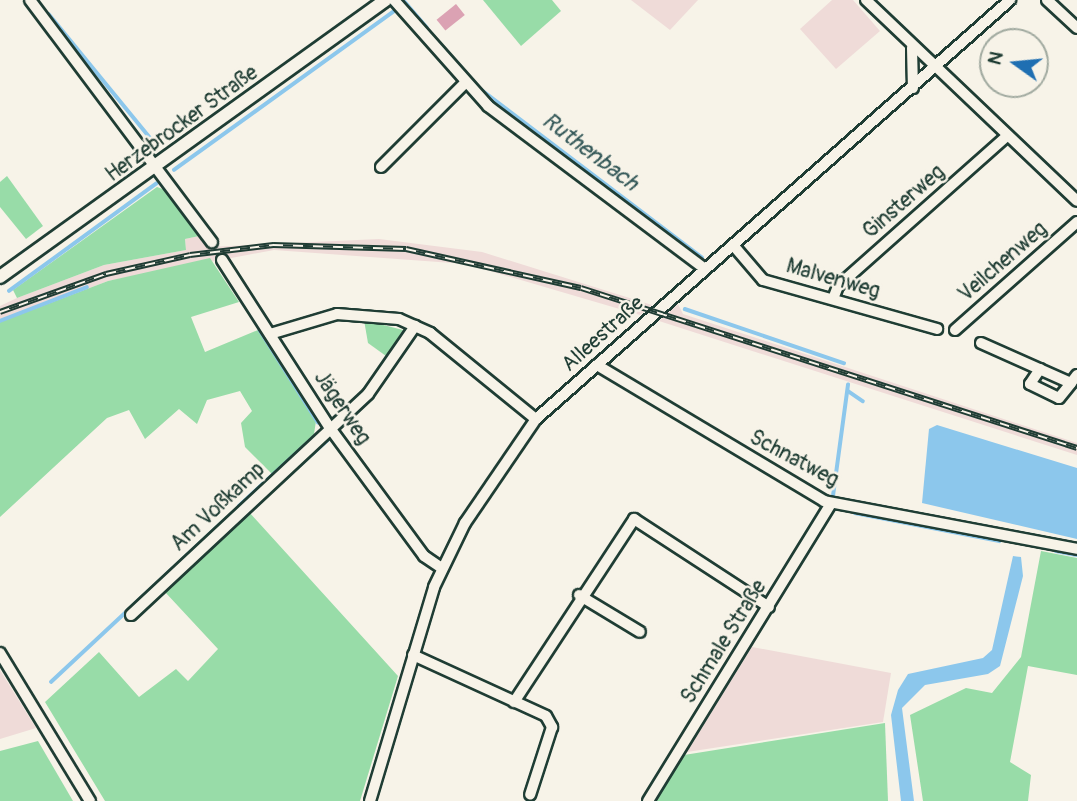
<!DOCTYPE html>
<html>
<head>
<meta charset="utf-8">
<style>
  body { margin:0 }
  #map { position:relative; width:1077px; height:801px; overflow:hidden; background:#f7f3e8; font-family:Pangolin,sans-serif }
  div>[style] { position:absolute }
  .built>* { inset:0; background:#efdbd8 }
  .green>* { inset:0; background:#98dca8 }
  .water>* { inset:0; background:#8cc7ec }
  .stream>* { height:3.5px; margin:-1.75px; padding:0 1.75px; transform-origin:1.75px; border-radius:1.75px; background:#8cc7ec }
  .building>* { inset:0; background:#dba2b3; transform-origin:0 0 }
  .roads { filter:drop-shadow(2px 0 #1f3d34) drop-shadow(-2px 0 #1f3d34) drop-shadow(0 2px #1f3d34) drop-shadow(0 -2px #1f3d34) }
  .street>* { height:10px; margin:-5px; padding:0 5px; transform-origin:5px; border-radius:5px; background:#f7f3e8 }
  .secondary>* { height:12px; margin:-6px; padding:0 6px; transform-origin:6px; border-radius:6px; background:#f7f3e8 }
  .rail>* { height:6px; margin-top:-3px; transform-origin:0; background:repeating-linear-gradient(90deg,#f7f3e8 0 10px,#1f3d34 0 20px); box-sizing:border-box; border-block:2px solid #1f3d34 }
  span { translate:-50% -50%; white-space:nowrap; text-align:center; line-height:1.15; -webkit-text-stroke:5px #f7f3e8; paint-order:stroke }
  .street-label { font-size:21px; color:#1f3d34 }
  .water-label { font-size:23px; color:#355959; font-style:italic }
  .north { position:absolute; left:979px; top:28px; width:70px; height:70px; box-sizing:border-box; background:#f7f3e8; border:2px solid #a1aaa0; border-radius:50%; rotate:285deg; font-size:19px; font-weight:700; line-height:28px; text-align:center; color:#1f3d34 }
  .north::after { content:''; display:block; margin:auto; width:24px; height:32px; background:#1f6fb2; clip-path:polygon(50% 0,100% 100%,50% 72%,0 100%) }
</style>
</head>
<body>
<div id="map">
  <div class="built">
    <i style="clip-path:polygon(631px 0,698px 0,670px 30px)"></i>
    <i style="clip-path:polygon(832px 0,853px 0,880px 31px,836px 69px,800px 29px)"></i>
    <i style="clip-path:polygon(199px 236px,208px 247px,379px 239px,482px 252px,652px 305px,640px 315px,466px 264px,274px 250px,108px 281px,0 322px,0 306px,17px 298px,104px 265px,186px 250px,185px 239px)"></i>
    <i style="clip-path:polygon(678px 304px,683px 314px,1077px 443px,1077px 455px,659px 321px)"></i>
    <i style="clip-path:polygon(752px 647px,891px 673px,883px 722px,687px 752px)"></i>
    <i style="clip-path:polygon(0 670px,36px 728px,0 739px)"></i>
  </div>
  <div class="green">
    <i style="clip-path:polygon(483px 0,552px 0,561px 11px,521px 46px)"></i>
    <i style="clip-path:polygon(7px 176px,43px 226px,26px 239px,0 207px,0 182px)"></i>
    <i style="clip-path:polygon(157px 187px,168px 191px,199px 236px,185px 239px,186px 250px,104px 265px,17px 298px,13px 290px)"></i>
    <i style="clip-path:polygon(210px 258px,239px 302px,191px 317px,205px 352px,258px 330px,316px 421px,314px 434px,272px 474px,245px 447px,241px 423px,252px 411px,240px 391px,207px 400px,197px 424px,179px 409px,145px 439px,129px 410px,107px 418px,0 517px,0 322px,108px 281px)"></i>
    <i style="clip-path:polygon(364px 320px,403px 330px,386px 356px,368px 343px)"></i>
    <i style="clip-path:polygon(249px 512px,398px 676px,360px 801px,105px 801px,45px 702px,99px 652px,139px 697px,176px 669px,188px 681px,218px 649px,165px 592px)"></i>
    <i style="clip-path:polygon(1041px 551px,1077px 558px,1077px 675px,1028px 666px,1010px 762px,1031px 775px,1028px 801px,923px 801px,910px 715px,966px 688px,992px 693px,1021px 657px)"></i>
    <i style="clip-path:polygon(885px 723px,888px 801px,654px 801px,684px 755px)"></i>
    <i style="clip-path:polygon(38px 741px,73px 801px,0 801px,0 751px)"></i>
  </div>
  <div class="water">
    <i style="clip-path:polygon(937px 425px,1077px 468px,1077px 539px,922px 503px,929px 429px)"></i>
    <i style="clip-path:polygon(1013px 556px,1021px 557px,1023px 576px,1000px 666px,988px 674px,925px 685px,902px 708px,914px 801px,901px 801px,891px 715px,898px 690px,908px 674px,983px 658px,992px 650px)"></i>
  </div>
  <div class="stream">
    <i style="left:405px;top:2px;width:33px;rotate:49deg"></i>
    <i style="left:49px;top:14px;width:163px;rotate:50.7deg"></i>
    <i style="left:444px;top:48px;width:17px;rotate:50deg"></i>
    <i style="left:462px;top:69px;width:13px;rotate:51deg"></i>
    <i style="left:475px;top:85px;width:285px;rotate:37.2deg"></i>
    <i style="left:174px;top:170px;width:270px;rotate:-35.8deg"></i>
    <i style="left:9px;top:291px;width:182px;rotate:-36.1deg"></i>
    <i style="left:685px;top:309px;width:168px;rotate:18.8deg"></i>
    <i style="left:0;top:321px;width:93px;rotate:-21.3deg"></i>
    <i style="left:260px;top:330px;width:109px;rotate:57.8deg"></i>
    <i style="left:848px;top:391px;width:18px;rotate:34deg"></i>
    <i style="left:833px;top:496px;width:112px;rotate:-82.3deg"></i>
    <i style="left:239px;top:506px;width:102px;rotate:-42.6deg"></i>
    <i style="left:855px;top:513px;width:147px;rotate:11deg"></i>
    <i style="left:246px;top:514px;width:110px;rotate:-42.1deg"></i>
    <i style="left:1056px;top:551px;width:21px;rotate:11deg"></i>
    <i style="left:164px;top:591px;width:100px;rotate:-43deg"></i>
    <i style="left:51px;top:682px;width:239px;rotate:-43deg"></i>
  </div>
  <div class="building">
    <i style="left:456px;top:4px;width:14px;height:25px;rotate:51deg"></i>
  </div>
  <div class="roads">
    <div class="street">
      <i style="left:30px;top:0;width:303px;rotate:53.1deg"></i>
      <i style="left:394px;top:0;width:142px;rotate:48.4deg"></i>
      <i style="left:488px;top:106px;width:271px;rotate:36.9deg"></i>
      <i style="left:866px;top:0;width:291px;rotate:43.6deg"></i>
      <i style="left:1047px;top:0;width:41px;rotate:43deg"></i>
      <i style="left:912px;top:48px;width:40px;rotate:88.6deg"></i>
      <i style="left:381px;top:167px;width:119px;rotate:-45deg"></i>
      <i style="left:733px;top:245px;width:46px;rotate:49.4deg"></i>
      <i style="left:763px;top:280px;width:181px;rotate:15.7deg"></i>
      <i style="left:222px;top:260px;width:200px;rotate:57.3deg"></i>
      <i style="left:330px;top:428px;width:159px;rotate:53.7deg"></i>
      <i style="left:424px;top:556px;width:22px;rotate:34deg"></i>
      <i style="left:833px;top:299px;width:14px;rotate:-69deg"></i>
      <i style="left:838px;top:286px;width:225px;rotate:-41.6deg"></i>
      <i style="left:955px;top:330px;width:163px;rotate:-41.5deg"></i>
      <i style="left:270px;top:334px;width:70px;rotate:-16.6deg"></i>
      <i style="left:337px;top:314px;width:62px;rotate:4.6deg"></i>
      <i style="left:399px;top:319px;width:34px;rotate:24deg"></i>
      <i style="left:430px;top:333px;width:136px;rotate:39.1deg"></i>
      <i style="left:981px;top:343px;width:98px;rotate:24deg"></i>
      <i style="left:1071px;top:383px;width:10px;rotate:-53deg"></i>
      <i style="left:597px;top:365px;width:265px;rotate:30.9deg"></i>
      <i style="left:824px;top:501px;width:258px;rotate:10.7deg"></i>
      <i style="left:1040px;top:369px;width:18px;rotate:124deg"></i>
      <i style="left:1030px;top:384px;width:32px;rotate:26deg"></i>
      <i style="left:1059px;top:398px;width:19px;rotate:-51deg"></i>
      <i style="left:579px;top:595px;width:71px;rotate:31.2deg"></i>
      <i style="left:131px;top:615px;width:324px;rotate:-43deg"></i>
      <i style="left:368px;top:394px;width:83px;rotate:-55.3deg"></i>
      <i style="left:0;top:653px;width:173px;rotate:58.7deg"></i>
      <i style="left:413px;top:655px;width:146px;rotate:24.6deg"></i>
      <i style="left:546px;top:716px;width:13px;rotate:61deg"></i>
      <i style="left:552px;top:727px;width:71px;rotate:107.9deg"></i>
      <i style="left:514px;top:702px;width:219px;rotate:-56.7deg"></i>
      <i style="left:634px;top:519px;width:161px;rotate:33.1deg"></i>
      <i style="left:370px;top:801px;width:223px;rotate:-73.3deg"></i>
      <i style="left:434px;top:587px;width:71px;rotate:-64.2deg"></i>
      <i style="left:465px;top:523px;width:126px;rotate:-55.7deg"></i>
      <i style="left:536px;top:419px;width:633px;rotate:-41.48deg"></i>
      <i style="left:648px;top:801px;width:350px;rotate:-58.4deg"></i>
    </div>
    <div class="secondary">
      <i style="left:0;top:277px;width:475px;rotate:-35.7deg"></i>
    </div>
  </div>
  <div class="rail">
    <i style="left:0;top:312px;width:113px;rotate:-19.7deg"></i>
    <i style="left:106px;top:274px;width:86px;rotate:-12.7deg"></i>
    <i style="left:190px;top:255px;width:84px;rotate:-6.9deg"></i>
    <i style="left:273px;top:245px;width:133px;rotate:1.7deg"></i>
    <i style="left:406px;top:249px;width:179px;rotate:12.6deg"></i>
    <i style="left:581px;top:288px;width:521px;rotate:17.88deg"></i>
  </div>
  <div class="street-label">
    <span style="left:182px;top:124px;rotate:-36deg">Herzebrocker Straße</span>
    <span style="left:904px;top:202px;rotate:-41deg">Ginsterweg</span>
    <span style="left:1003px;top:262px;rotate:-41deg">Veilchenweg</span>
    <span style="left:833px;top:279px;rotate:16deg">Malvenweg</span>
    <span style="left:603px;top:334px;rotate:-42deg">Alleestraße</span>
    <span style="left:342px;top:408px;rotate:56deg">Jägerweg</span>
    <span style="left:794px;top:459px;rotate:28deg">Schnatweg</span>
    <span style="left:218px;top:507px;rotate:-43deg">Am Voßkamp</span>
    <span style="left:724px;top:642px;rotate:-58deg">Schmale Straße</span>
  </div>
  <div class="water-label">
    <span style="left:590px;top:152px;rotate:37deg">Ruthenbach</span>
  </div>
  <div class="north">N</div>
</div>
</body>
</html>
